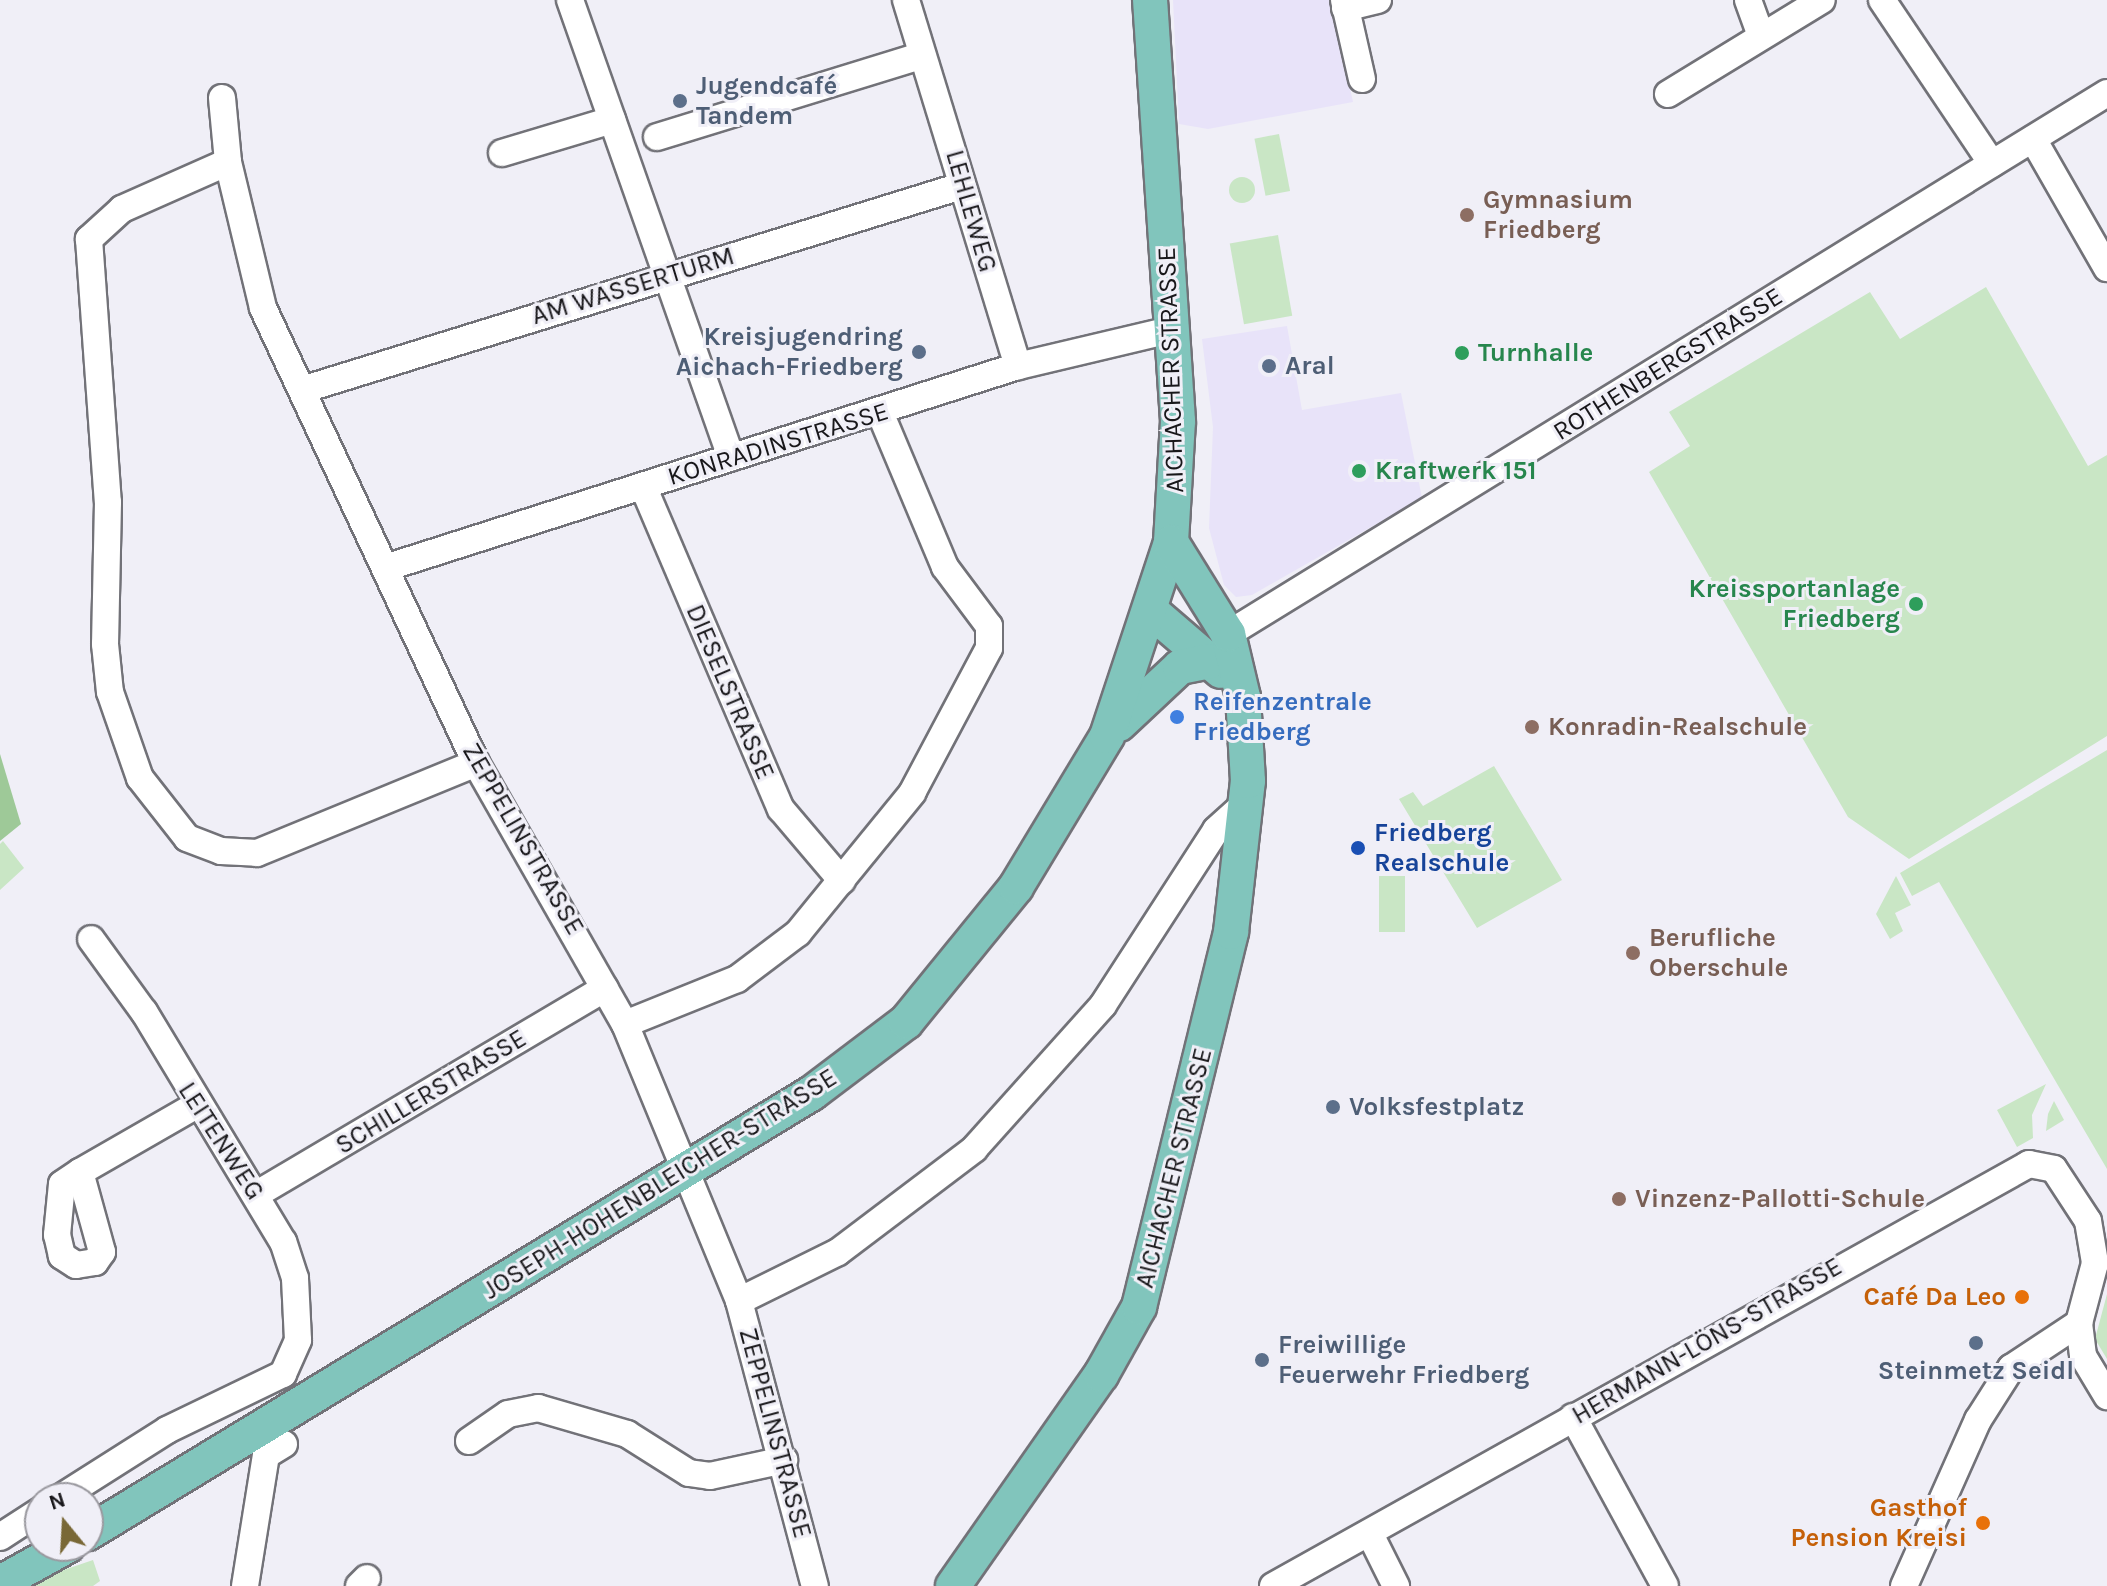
<!DOCTYPE html>
<html>
<head>
<meta charset="utf-8">
<style>
  body { margin:0 }
  #map { position:relative; width:2107px; height:1586px; overflow:hidden; background:#f0eff7; font-family:Karla,sans-serif }
  div>[style] { position:absolute }
  .commercial>* { inset:0; background:#e8e3f9 }
  .green>* { inset:0; background:#c9e6c5; transform-origin:0 0 }
  .round { border-radius:50% }
  .forest>* { inset:0; background:#9ec998 }
  .roads { filter:drop-shadow(2px 0 #727278) drop-shadow(-2px 0 #727278) drop-shadow(0 2px #727278) drop-shadow(0 -2px #727278) }
  .minor>* { height:26px; margin:-13px; padding:0 13px; transform-origin:13px; border-radius:13px; background:#fff }
  .major>* { height:34px; margin:-17px; padding:0 17px; transform-origin:17px; border-radius:17px; background:#81c5bc }
  .dots>* { width:22px; height:22px; translate:-50% -50%; box-sizing:border-box; border:4px solid #f0eff7; border-radius:50% }
  span { translate:-50% -50%; white-space:nowrap; text-align:center; line-height:1.15; -webkit-text-stroke:6px #f0eff7; paint-order:stroke }
  .service-label { font-size:26px; color:#4e5e75; font-weight:700 }
  .left { translate:0 -50%; text-align:left }
  .right { translate:-100% -50%; text-align:right }
  .education-label { font-size:26px; color:#785e54; font-weight:700 }
  .street-label { font-size:26px; color:#18171a }
  .leisure-label { font-size:26px; color:#27864d; font-weight:700 }
  .shop-label { font-size:26px; color:#366cbe; font-weight:700 }
  .transit-label { font-size:26px; color:#164399; font-weight:700 }
  .food-label { font-size:26px; color:#c56008; font-weight:700 }
  .north { position:absolute; left:24px; top:1482px; width:80px; height:80px; box-sizing:border-box; background:#f0eff7; border:2px solid #9a999f; border-radius:50%; rotate:342deg; font-size:22px; font-weight:700; line-height:32px; text-align:center; color:#18171a }
  .north::after { content:''; display:block; margin:auto; width:28px; height:36px; background:#796836; clip-path:polygon(50% 0,100% 100%,50% 72%,0 100%) }
</style>
</head>
<body>
<div id="map">
  <div class="commercial">
    <i style="clip-path:polygon(1173px 0,1331px 0,1353px 102px,1208px 129px,1179px 124px)"></i>
    <i style="clip-path:polygon(1287px 326px,1302px 410px,1401px 393px,1422px 498px,1252px 595px,1236px 597px,1224px 585px,1209px 528px,1213px 427px,1202px 339px)"></i>
  </div>
  <div class="green">
    <i style="left:1279px;top:134px;width:58px;height:25px;rotate:79deg"></i>
    <i class="round" style="left:1229px;top:177px;width:26px;height:26px"></i>
    <i style="left:1278px;top:235px;width:82px;height:49px;rotate:80deg"></i>
    <i style="clip-path:polygon(1986px 287px,2088px 466px,2107px 455px,2107px 736px,1909px 859px,1848px 817px,1649px 472px,1690px 446px,1669px 412px,1870px 292px,1900px 339px)"></i>
    <i style="clip-path:polygon(2107px 750px,2107px 1169px,1939px 882px,1912px 896px,1900px 873px)"></i>
    <i style="clip-path:polygon(1494px 766px,1562px 880px,1477px 928px,1399px 799px,1413px 792px,1423px 806px)"></i>
    <i style="clip-path:polygon(3px 841px,24px 868px,0 890px,0 844px)"></i>
    <i style="left:1379px;top:876px;width:26px;height:56px"></i>
    <i style="clip-path:polygon(1896px 876px,1911px 905px,1895px 913px,1903px 931px,1890px 939px,1876px 914px)"></i>
    <i style="clip-path:polygon(2046px 1084px,2032px 1115px,2033px 1138px,2017px 1147px,1997px 1110px)"></i>
    <i style="clip-path:polygon(2054px 1101px,2064px 1120px,2046px 1131px,2048px 1114px)"></i>
    <i style="clip-path:polygon(2107px 1294px,2107px 1359px,2095px 1339px)"></i>
    <i style="clip-path:polygon(93px 1560px,100px 1581px,93px 1586px,17px 1586px)"></i>
  </div>
  <div class="forest">
    <i style="clip-path:polygon(0 754px,21px 824px,0 841px)"></i>
  </div>
  <div class="roads">
    <div class="minor">
      <i style="left:570px;top:0;width:485px;rotate:70.6deg"></i>
      <i style="left:906px;top:0;width:383px;rotate:73deg"></i>
      <i style="left:1344px;top:0;width:81px;rotate:77.2deg"></i>
      <i style="left:1748px;top:0;width:38px;rotate:70deg"></i>
      <i style="left:1882px;top:0;width:197px;rotate:56.1deg"></i>
      <i style="left:1345px;top:8px;width:34px;rotate:-14deg"></i>
      <i style="left:1668px;top:94px;width:180px;rotate:-31.4deg"></i>
      <i style="left:222px;top:98px;width:64px;rotate:84.6deg"></i>
      <i style="left:228px;top:162px;width:150px;rotate:76.5deg"></i>
      <i style="left:263px;top:308px;width:502px;rotate:64.91deg"></i>
      <i style="left:476px;top:763px;width:301px;rotate:60.3deg"></i>
      <i style="left:625px;top:1024px;width:300px;rotate:67.6deg"></i>
      <i style="left:739px;top:1301px;width:295px;rotate:75.1deg"></i>
      <i style="left:657px;top:137px;width:276px;rotate:-17.1deg"></i>
      <i style="left:2033px;top:139px;width:149px;rotate:60.2deg"></i>
      <i style="left:502px;top:153px;width:115px;rotate:-16.7deg"></i>
      <i style="left:228px;top:162px;width:116px;rotate:156.1deg"></i>
      <i style="left:122px;top:209px;width:45px;rotate:137.7deg"></i>
      <i style="left:89px;top:239px;width:264px;rotate:85.9deg"></i>
      <i style="left:108px;top:502px;width:142px;rotate:91.2deg"></i>
      <i style="left:105px;top:644px;width:48px;rotate:84.1deg"></i>
      <i style="left:110px;top:692px;width:91px;rotate:70.8deg"></i>
      <i style="left:140px;top:778px;width:76px;rotate:51.9deg"></i>
      <i style="left:187px;top:838px;width:36px;rotate:21deg"></i>
      <i style="left:221px;top:851px;width:36px;rotate:3deg"></i>
      <i style="left:257px;top:853px;width:237px;rotate:-22.3deg"></i>
      <i style="left:305px;top:389px;width:687px;rotate:-17.19deg"></i>
      <i style="left:643px;top:486px;width:351px;rotate:66.9deg"></i>
      <i style="left:781px;top:809px;width:94px;rotate:49.7deg"></i>
      <i style="left:385px;top:568px;width:664px;rotate:-17.7deg"></i>
      <i style="left:1018px;top:366px;width:160px;rotate:-13.3deg"></i>
      <i style="left:1228px;top:634px;width:1032px;rotate:-31.61deg"></i>
      <i style="left:625px;top:1024px;width:121px;rotate:-21.9deg"></i>
      <i style="left:737px;top:979px;width:76px;rotate:-37deg"></i>
      <i style="left:798px;top:933px;width:181px;rotate:-50.8deg"></i>
      <i style="left:912px;top:793px;width:164px;rotate:-62deg"></i>
      <i style="left:989px;top:648px;width:22px;rotate:-90deg"></i>
      <i style="left:989px;top:626px;width:74px;rotate:-126.7deg"></i>
      <i style="left:945px;top:567px;width:168px;rotate:-112.8deg"></i>
      <i style="left:80px;top:1172px;width:83px;rotate:74.6deg"></i>
      <i style="left:102px;top:1252px;width:12px;rotate:125deg"></i>
      <i style="left:95px;top:1262px;width:19px;rotate:171deg"></i>
      <i style="left:76px;top:1265px;width:17px;rotate:-147deg"></i>
      <i style="left:62px;top:1256px;width:22px;rotate:-103deg"></i>
      <i style="left:57px;top:1235px;width:51px;rotate:-84.4deg"></i>
      <i style="left:62px;top:1184px;width:22px;rotate:-34deg"></i>
      <i style="left:80px;top:1172px;width:133px;rotate:-29.9deg"></i>
      <i style="left:257px;top:1194px;width:404px;rotate:-30.6deg"></i>
      <i style="left:739px;top:1301px;width:110px;rotate:-26.3deg"></i>
      <i style="left:838px;top:1252px;width:171px;rotate:-37.1deg"></i>
      <i style="left:974px;top:1149px;width:193px;rotate:-48.1deg"></i>
      <i style="left:1103px;top:1005px;width:208px;rotate:-57.1deg"></i>
      <i style="left:1216px;top:830px;width:40px;rotate:-42deg"></i>
      <i style="left:1573px;top:1417px;width:192px;rotate:61.4deg"></i>
      <i style="left:469px;top:1441px;width:47px;rotate:-34.7deg"></i>
      <i style="left:508px;top:1414px;width:31px;rotate:-11deg"></i>
      <i style="left:538px;top:1408px;width:93px;rotate:16.3deg"></i>
      <i style="left:627px;top:1434px;width:73px;rotate:32.2deg"></i>
      <i style="left:689px;top:1473px;width:21px;rotate:8deg"></i>
      <i style="left:710px;top:1476px;width:76px;rotate:-12.2deg"></i>
      <i style="left:60px;top:1498px;width:127px;rotate:-32.4deg"></i>
      <i style="left:167px;top:1430px;width:129px;rotate:-25.8deg"></i>
      <i style="left:283px;top:1374px;width:37px;rotate:-66deg"></i>
      <i style="left:298px;top:1340px;width:62px;rotate:-92.8deg"></i>
      <i style="left:295px;top:1278px;width:38px;rotate:-108deg"></i>
      <i style="left:283px;top:1242px;width:269px;rotate:-121.1deg"></i>
      <i style="left:144px;top:1012px;width:90px;rotate:-126deg"></i>
      <i style="left:1371px;top:1536px;width:56px;rotate:63.4deg"></i>
      <i style="left:0;top:1537px;width:48px;rotate:-33deg"></i>
      <i style="left:245px;top:1586px;width:133px;rotate:-80.9deg"></i>
      <i style="left:266px;top:1455px;width:21px;rotate:-31deg"></i>
      <i style="left:359px;top:1586px;width:11px;rotate:-45deg"></i>
      <i style="left:1273px;top:1586px;width:866px;rotate:-29.17deg"></i>
      <i style="left:2029px;top:1164px;width:25px;rotate:11deg"></i>
      <i style="left:2054px;top:1169px;width:62px;rotate:56.8deg"></i>
      <i style="left:2088px;top:1221px;width:43px;rotate:80.5deg"></i>
      <i style="left:2095px;top:1263px;width:62px;rotate:104.9deg"></i>
      <i style="left:2079px;top:1323px;width:33px;rotate:83deg"></i>
      <i style="left:2083px;top:1356px;width:47px;rotate:59deg"></i>
      <i style="left:1904px;top:1586px;width:182px;rotate:-66deg"></i>
      <i style="left:1978px;top:1420px;width:62px;rotate:-57.6deg"></i>
      <i style="left:2011px;top:1368px;width:82px;rotate:-33.5deg"></i>
    </div>
    <div class="major">
      <i style="left:1151px;top:611px;width:92px;rotate:40.6deg"></i>
      <i style="left:1119px;top:724px;width:83px;rotate:-43.1deg"></i>
      <i style="left:1180px;top:667px;width:31px;rotate:-11deg"></i>
      <i style="left:88px;top:1533px;width:847px;rotate:-31.29deg"></i>
      <i style="left:812px;top:1093px;width:118px;rotate:-37.1deg"></i>
      <i style="left:906px;top:1022px;width:174px;rotate:-50.8deg"></i>
      <i style="left:1016px;top:887px;width:176px;rotate:-58.9deg"></i>
      <i style="left:1107px;top:736px;width:204px;rotate:-71.7deg"></i>
      <i style="left:1171px;top:542px;width:121px;rotate:-86.7deg"></i>
      <i style="left:1178px;top:421px;width:422px;rotate:-93.8deg"></i>
      <i style="left:0;top:1583px;width:77px;rotate:-28.9deg"></i>
      <i style="left:953px;top:1586px;width:258px;rotate:-55deg"></i>
      <i style="left:1101px;top:1375px;width:78px;rotate:-60.8deg"></i>
      <i style="left:1139px;top:1307px;width:386px;rotate:-76.2deg"></i>
      <i style="left:1231px;top:932px;width:152px;rotate:-83.6deg"></i>
      <i style="left:1248px;top:781px;width:84px;rotate:-93.4deg"></i>
      <i style="left:1243px;top:697px;width:65px;rotate:-103.4deg"></i>
      <i style="left:1228px;top:634px;width:108px;rotate:-121.8deg"></i>
    </div>
  </div>
  <div class="dots">
    <i style="left:680px;top:101px;background:#5c6f8a"></i>
    <i style="left:1467px;top:215px;background:#8d6e63"></i>
    <i style="left:919px;top:352px;background:#5c6f8a"></i>
    <i style="left:1462px;top:353px;background:#2e9e5b"></i>
    <i style="left:1269px;top:366px;background:#5c6f8a"></i>
    <i style="left:1359px;top:471px;background:#2e9e5b"></i>
    <i style="left:1916px;top:604px;background:#2e9e5b"></i>
    <i style="left:1177px;top:717px;background:#3f7fe0"></i>
    <i style="left:1532px;top:727px;background:#8d6e63"></i>
    <i style="left:1358px;top:848px;background:#1a4fb4"></i>
    <i style="left:1633px;top:953px;background:#8d6e63"></i>
    <i style="left:1333px;top:1107px;background:#5c6f8a"></i>
    <i style="left:1619px;top:1199px;background:#8d6e63"></i>
    <i style="left:2022px;top:1297px;background:#e8710a"></i>
    <i style="left:1976px;top:1343px;background:#5c6f8a"></i>
    <i style="left:1262px;top:1360px;background:#5c6f8a"></i>
    <i style="left:1983px;top:1523px;background:#e8710a"></i>
  </div>
  <div class="service-label">
    <span class="left" style="left:696px;top:101px">Jugendcafé<br>Tandem</span>
    <span class="right" style="left:903px;top:352px">Kreisjugendring<br>Aichach-Friedberg</span>
    <span class="left" style="left:1285px;top:366px">Aral</span>
    <span class="left" style="left:1349px;top:1107px">Volksfestplatz</span>
    <span class="left" style="left:1278px;top:1360px">Freiwillige<br>Feuerwehr Friedberg</span>
    <span style="left:1976px;top:1371px">Steinmetz Seidl</span>
  </div>
  <div class="education-label">
    <span class="left" style="left:1483px;top:215px">Gymnasium<br>Friedberg</span>
    <span class="left" style="left:1548px;top:727px">Konradin-Realschule</span>
    <span class="left" style="left:1649px;top:953px">Berufliche<br>Oberschule</span>
    <span class="left" style="left:1635px;top:1199px">Vinzenz-Pallotti-Schule</span>
  </div>
  <div class="street-label">
    <span style="left:971px;top:211px;rotate:74deg">LEHLEWEG</span>
    <span style="left:633px;top:286px;rotate:-17deg">AM WASSERTURM</span>
    <span style="left:1668px;top:364px;rotate:-32deg">ROTHENBERGSTRASSE</span>
    <span style="left:1171px;top:370px;rotate:-92deg">AICHACHER STRASSE</span>
    <span style="left:778px;top:444px;rotate:-17deg">KONRADINSTRASSE</span>
    <span style="left:730px;top:692px;rotate:67deg">DIESELSTRASSE</span>
    <span style="left:523px;top:839px;rotate:60deg">ZEPPELINSTRASSE</span>
    <span style="left:431px;top:1092px;rotate:-31deg">SCHILLERSTRASSE</span>
    <span style="left:221px;top:1141px;rotate:57deg">LEITENWEG</span>
    <span style="left:1174px;top:1168px;rotate:-76deg">AICHACHER STRASSE</span>
    <span style="left:660px;top:1184px;rotate:-32deg">JOSEPH-HOHENBLEICHER-STRASSE</span>
    <span style="left:1707px;top:1341px;rotate:-30deg">HERMANN-LÖNS-STRASSE</span>
    <span style="left:775px;top:1433px;rotate:75deg">ZEPPELINSTRASSE</span>
  </div>
  <div class="leisure-label">
    <span class="left" style="left:1478px;top:353px">Turnhalle</span>
    <span class="left" style="left:1375px;top:471px">Kraftwerk 151</span>
    <span class="right" style="left:1900px;top:604px">Kreissportanlage<br>Friedberg</span>
  </div>
  <div class="shop-label">
    <span class="left" style="left:1193px;top:717px">Reifenzentrale<br>Friedberg</span>
  </div>
  <div class="transit-label">
    <span class="left" style="left:1374px;top:848px">Friedberg<br>Realschule</span>
  </div>
  <div class="food-label">
    <span class="right" style="left:2006px;top:1297px">Café Da Leo</span>
    <span class="right" style="left:1967px;top:1523px">Gasthof<br>Pension Kreisi</span>
  </div>
  <div class="north">N</div>
</div>
</body>
</html>
